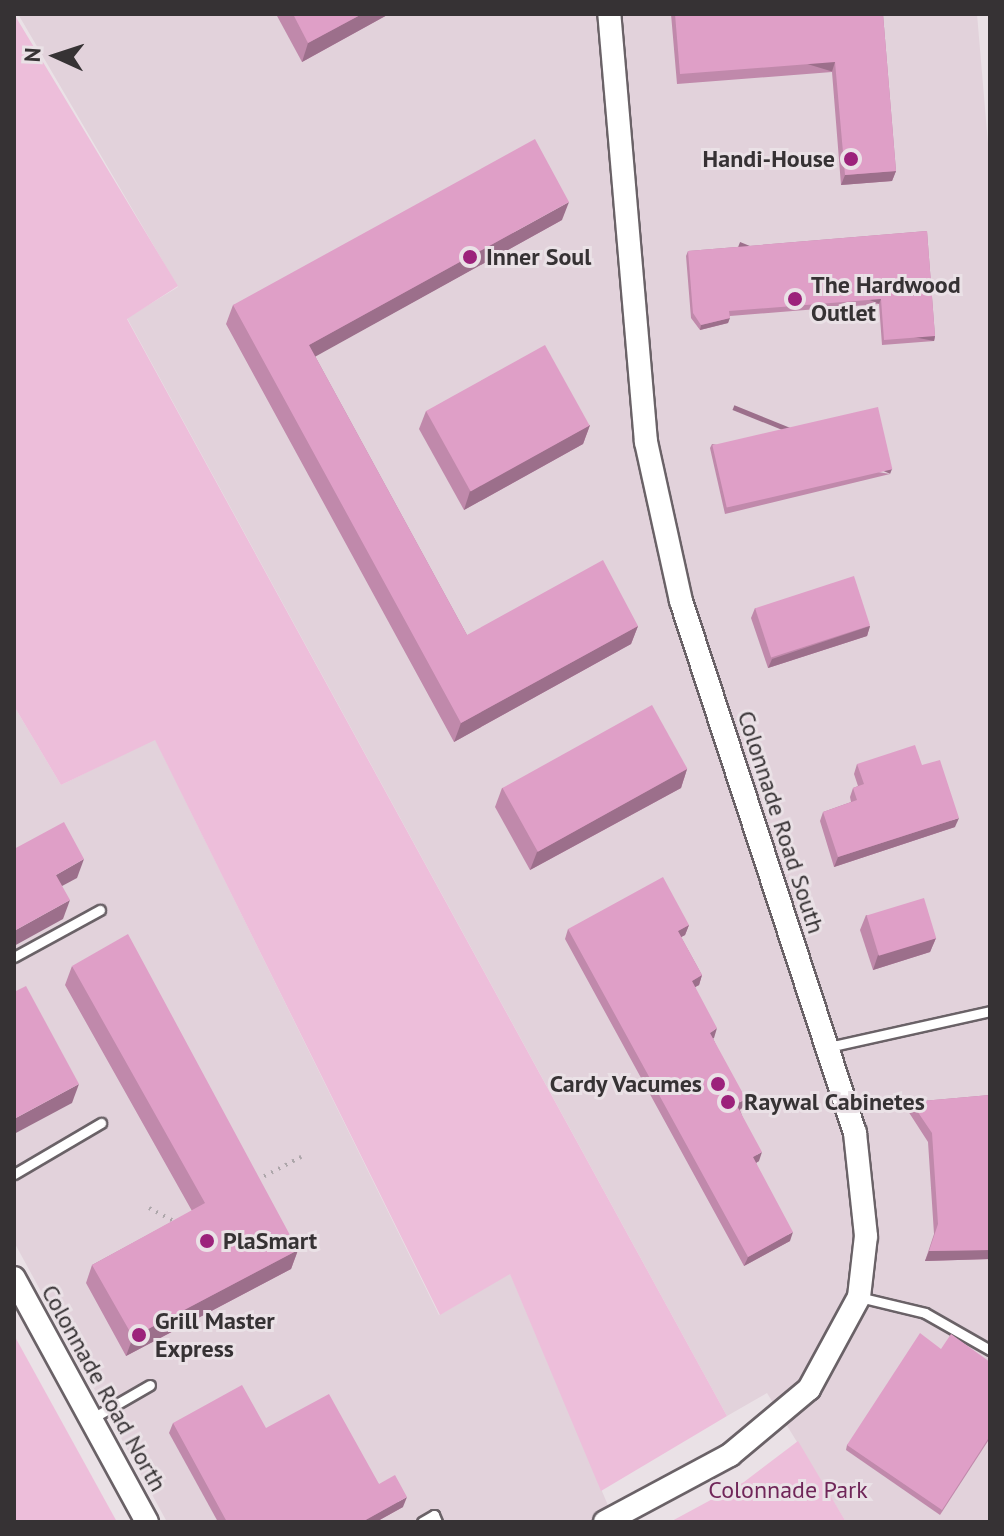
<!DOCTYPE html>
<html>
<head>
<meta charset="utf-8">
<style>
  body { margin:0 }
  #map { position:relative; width:1004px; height:1536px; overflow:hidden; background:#eae1e6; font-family:"PT Sans",sans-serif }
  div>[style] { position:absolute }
  .built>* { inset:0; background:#e2d2db }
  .green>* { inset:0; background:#edbeda }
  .path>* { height:4px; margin-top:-2px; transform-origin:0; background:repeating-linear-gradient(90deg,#ada6aa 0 2px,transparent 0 8px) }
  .roads { filter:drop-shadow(2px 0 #6a6267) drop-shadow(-2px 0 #6a6267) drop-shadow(0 2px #6a6267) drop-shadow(0 -2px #6a6267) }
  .service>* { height:9px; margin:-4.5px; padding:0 4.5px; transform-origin:4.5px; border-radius:4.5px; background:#fff }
  .tertiary>* { height:22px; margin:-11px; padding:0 11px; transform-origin:11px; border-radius:11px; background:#fff }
  .wall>* { inset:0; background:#c089ab }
  .shaded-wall>* { inset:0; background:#9c6f8b; transform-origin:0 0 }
  .building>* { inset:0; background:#df9fc7; transform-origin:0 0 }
  .dots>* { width:22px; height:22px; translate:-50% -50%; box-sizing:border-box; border:4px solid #eae1e6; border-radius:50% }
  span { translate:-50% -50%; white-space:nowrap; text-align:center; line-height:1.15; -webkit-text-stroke:6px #eae1e6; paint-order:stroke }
  .poi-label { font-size:24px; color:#363234; font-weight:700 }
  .right { translate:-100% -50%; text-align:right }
  .left { translate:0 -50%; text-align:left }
  .street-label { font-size:24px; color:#363234 }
  .park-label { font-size:24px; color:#702659 }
  .frame { position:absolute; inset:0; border:16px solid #363234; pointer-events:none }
  .north { position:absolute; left:16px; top:16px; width:80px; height:80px; -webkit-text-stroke:6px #eae1e6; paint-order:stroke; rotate:273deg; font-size:22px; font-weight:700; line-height:32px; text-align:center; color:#363234 }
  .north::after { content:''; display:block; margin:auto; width:28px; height:36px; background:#363234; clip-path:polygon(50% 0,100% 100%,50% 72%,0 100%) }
</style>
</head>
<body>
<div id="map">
  <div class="built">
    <i style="clip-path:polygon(18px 14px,977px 14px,990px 167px,990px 1522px,846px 1522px,767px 1393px,727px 1416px,127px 318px,178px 287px)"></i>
    <i style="clip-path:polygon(14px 706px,61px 785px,155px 739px,439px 1315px,510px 1273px,615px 1522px,167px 1522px,14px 1242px)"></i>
  </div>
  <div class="green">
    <i style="clip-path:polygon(14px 14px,178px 286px,127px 319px,727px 1416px,601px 1491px,510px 1274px,440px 1315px,155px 740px,61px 785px,14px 706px)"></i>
    <i style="clip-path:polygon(14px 1335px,117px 1522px,14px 1522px)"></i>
    <i style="clip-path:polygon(798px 1441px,846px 1522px,670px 1522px,744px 1482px)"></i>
  </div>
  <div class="path">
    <i style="left:257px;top:1180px;width:50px;rotate:-27.6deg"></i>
    <i style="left:149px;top:1208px;width:30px;rotate:28deg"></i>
  </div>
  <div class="roads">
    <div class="service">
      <i style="left:14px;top:957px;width:98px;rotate:-28.7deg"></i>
      <i style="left:829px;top:1047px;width:165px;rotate:-12.6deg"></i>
      <i style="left:14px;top:1174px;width:101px;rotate:-30.4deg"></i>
      <i style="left:859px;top:1297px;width:68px;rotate:13.6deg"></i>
      <i style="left:925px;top:1313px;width:75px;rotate:29.6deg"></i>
      <i style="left:91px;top:1419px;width:68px;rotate:-30deg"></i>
      <i style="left:422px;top:1522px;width:14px;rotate:-30deg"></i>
      <i style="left:434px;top:1515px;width:8px;rotate:67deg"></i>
    </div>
    <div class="tertiary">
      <i style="left:14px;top:1278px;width:278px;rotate:61.4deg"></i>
      <i style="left:605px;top:1522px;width:142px;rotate:-28.2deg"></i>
      <i style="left:730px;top:1455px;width:103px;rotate:-39.9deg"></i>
      <i style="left:809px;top:1389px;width:105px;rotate:-61.5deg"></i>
      <i style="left:859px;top:1297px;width:61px;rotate:-83.5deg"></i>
      <i style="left:866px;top:1236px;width:104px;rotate:-96.1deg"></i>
      <i style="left:855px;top:1133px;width:560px;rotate:-108.11deg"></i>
      <i style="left:681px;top:601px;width:163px;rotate:-102.4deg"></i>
      <i style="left:646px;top:442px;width:430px;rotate:-94.9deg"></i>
    </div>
  </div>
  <div class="wall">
    <i style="clip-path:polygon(276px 14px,389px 14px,302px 62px)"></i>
    <i style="clip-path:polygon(671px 14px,883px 14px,896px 171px,892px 181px,841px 185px,832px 72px,677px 84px)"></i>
    <i style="clip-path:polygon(562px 220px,315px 356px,467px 635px,638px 626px,631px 644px,454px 742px,226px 324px,233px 305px)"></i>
    <i style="clip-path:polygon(927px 231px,935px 336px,934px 341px,882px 345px,879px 304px,730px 316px,728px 323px,700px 330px,691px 318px,686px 256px,688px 251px)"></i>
    <i style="clip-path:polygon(426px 411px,590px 425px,583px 444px,464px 510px,419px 429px)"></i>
    <i style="clip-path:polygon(712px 444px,890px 474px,725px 514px,710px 448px)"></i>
    <i style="clip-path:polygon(755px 608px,870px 626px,867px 636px,768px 668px,751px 618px)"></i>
    <i style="clip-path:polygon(857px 764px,922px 765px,955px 827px,834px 867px,820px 821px,823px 812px,851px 802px,850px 797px,853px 788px,858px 786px,854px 774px)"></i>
    <i style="clip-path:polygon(687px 769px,681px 788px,530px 870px,495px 807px,502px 788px)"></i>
    <i style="clip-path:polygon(866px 915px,936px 938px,930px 952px,873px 970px,860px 930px)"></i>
    <i style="clip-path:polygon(689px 925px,685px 935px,681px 937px,702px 975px,699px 985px,695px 987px,713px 1038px,742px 1108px,740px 1110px,759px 1161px,756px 1163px,790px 1241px,744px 1266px,565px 939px,568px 929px)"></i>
    <i style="clip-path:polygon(72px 966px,298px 1250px,291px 1269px,126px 1356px,86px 1283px,92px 1265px,192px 1211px,65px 985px)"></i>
    <i style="clip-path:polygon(990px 1095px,990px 1259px,925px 1261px,934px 1234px,928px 1142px,908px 1111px,911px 1102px)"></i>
    <i style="clip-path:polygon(941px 1349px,990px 1362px,990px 1438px,940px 1515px,846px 1450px,847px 1445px)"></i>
    <i style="clip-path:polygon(173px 1423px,266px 1428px,379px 1484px,403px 1507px,376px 1522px,218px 1522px,169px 1433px)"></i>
  </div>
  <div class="shaded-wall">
    <i style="clip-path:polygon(362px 14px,389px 14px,302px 62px,308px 43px)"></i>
    <i style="left:835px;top:62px;width:10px;height:155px;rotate:107deg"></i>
    <i style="clip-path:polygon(896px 171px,892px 181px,841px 185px,845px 175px)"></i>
    <i style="clip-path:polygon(569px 202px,562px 220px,302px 364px,309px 345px)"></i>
    <i style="left:881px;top:299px;width:5px;height:152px;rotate:112deg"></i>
    <i style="clip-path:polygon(730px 318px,728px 323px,700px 330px,701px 325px)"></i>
    <i style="left:935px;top:336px;width:5px;height:51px;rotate:101deg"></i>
    <i style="clip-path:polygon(590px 425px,583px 444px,464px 510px,470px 491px)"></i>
    <i style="left:892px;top:469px;width:5px;height:170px;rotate:112deg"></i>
    <i style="clip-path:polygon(638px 626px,631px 644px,454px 742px,461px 723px)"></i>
    <i style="clip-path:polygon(870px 626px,867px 636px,768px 668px,772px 659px)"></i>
    <i style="clip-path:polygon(687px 769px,681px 788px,530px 870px,537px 852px)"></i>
    <i style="clip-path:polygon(959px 818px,955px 827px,834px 867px,838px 857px)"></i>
    <i style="clip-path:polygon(84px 859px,77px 878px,49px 893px,56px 875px)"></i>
    <i style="clip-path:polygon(70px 900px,63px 919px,14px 946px,14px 931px)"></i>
    <i style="clip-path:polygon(689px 925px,685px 935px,674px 941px,678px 931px)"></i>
    <i style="clip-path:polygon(936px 938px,930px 952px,873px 970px,878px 955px)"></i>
    <i style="clip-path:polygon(702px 975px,699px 985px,688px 991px,692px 981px)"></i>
    <i style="clip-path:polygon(717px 1028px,714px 1038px,706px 1042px,710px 1033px)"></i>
    <i style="clip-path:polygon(79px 1084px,72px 1103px,14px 1134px,14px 1119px)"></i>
    <i style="clip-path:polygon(746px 1099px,742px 1108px,733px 1114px,736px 1104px)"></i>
    <i style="clip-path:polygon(762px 1152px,759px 1161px,749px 1167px,753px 1157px)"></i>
    <i style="clip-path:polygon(793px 1232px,790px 1241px,744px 1266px,748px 1257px)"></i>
    <i style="clip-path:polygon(298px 1250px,291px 1269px,126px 1356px,133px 1337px)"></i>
    <i style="clip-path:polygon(990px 1250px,990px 1259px,925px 1261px,929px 1251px)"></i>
    <i style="left:990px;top:1436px;width:2px;height:88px;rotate:90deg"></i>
    <i style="clip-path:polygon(407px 1497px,403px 1507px,376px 1522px,362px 1522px)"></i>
  </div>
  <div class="building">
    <i style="clip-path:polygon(293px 14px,362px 14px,308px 43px)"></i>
    <i style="clip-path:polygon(675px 14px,883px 14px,896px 171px,845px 175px,835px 62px,680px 74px)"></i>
    <i style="clip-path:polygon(535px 139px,569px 202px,309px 345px,467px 635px,603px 560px,638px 626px,461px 723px,233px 305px)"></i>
    <i style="clip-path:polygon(927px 231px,935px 336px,884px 340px,881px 299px,729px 311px,730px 318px,701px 325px,693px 313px,688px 251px)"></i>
    <i style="left:545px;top:345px;width:92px;height:136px;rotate:61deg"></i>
    <i style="left:878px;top:407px;width:64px;height:170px;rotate:77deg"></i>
    <i style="left:854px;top:576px;width:52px;height:104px;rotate:72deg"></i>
    <i style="left:652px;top:705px;width:73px;height:171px;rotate:61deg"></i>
    <i style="clip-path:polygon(915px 745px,922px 765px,940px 760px,959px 818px,838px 857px,823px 812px,857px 800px,853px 788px,864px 784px,857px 764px)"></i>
    <i style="clip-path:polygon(64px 822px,84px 859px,56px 875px,70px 900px,14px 931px,14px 849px)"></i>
    <i style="clip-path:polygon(663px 877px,689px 925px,678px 931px,702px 975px,692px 981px,717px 1028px,710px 1033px,746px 1099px,736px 1104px,762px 1152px,753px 1157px,793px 1232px,748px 1257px,568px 929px)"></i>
    <i style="left:924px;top:898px;width:42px;height:60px;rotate:73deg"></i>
    <i style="clip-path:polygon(128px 934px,298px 1250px,133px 1337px,92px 1265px,205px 1203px,72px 966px)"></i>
    <i style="clip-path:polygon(26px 986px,79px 1084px,14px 1119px,14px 992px)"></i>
    <i style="clip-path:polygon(990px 1095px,990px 1250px,929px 1251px,938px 1224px,932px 1133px,911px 1102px)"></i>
    <i style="clip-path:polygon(920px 1333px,941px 1349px,951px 1334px,990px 1362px,990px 1436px,942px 1510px,847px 1445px)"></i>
    <i style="clip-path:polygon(242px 1385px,266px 1428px,329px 1394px,379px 1484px,395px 1475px,407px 1497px,362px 1522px,227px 1522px,173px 1423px)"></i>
  </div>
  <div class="dots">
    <i style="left:851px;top:159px;background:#9c227b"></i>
    <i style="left:470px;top:257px;background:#9c227b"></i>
    <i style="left:795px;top:299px;background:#9c227b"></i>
    <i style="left:718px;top:1084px;background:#9c227b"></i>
    <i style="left:728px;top:1102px;background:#9c227b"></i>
    <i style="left:207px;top:1241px;background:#9c227b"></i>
    <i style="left:139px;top:1335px;background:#9c227b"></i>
  </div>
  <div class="poi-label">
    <span class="right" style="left:835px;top:159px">Handi-House</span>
    <span class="left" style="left:486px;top:257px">Inner Soul</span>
    <span class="left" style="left:811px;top:299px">The Hardwood<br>Outlet</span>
    <span class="right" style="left:702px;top:1084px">Cardy Vacumes</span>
    <span class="left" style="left:744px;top:1102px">Raywal Cabinetes</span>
    <span class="left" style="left:223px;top:1241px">PlaSmart</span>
    <span class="left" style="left:155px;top:1335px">Grill Master<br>Express</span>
  </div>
  <div class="street-label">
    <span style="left:781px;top:822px;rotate:72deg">Colonnade Road South</span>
    <span style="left:104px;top:1388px;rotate:61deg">Colonnade Road North</span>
  </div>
  <div class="park-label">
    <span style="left:788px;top:1490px">Colonnade Park</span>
  </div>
  <div class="frame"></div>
  <div class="north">N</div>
</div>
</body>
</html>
